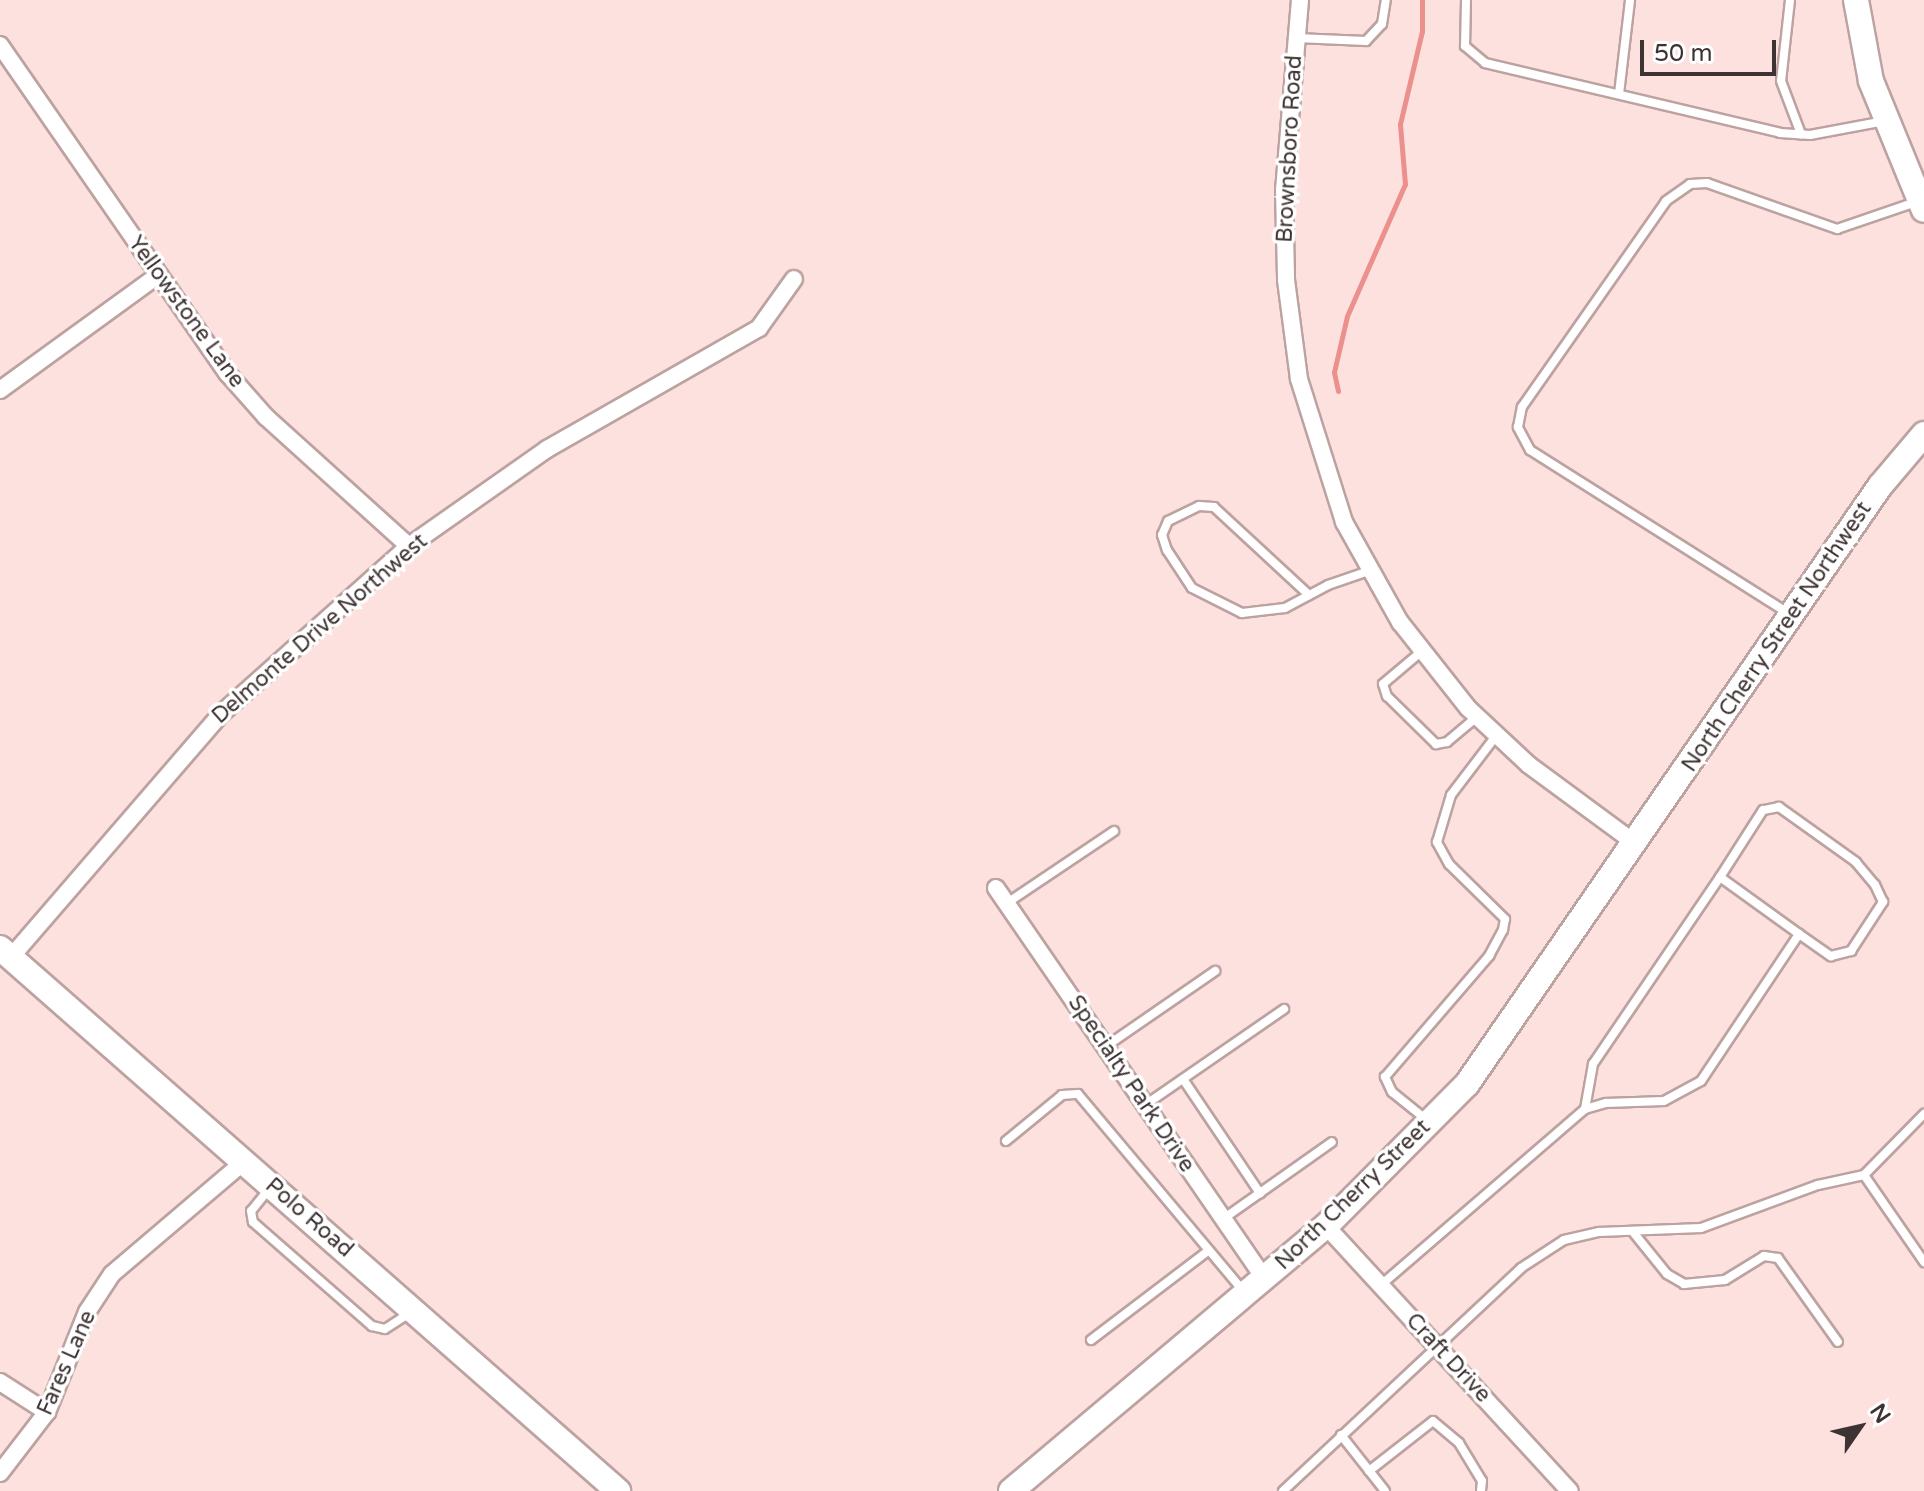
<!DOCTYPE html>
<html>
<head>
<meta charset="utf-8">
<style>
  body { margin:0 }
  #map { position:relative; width:1924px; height:1491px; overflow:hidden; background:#fde1df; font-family:"Varela Round",sans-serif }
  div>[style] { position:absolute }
  .stream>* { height:5px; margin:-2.5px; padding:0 2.5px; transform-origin:2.5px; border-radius:2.5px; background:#eb908c }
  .roads { filter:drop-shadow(2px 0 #bca2a0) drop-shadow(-2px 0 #bca2a0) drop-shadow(0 2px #bca2a0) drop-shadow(0 -2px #bca2a0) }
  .lane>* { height:8px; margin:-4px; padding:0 4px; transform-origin:4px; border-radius:4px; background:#fff }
  .street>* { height:16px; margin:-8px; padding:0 8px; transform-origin:8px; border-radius:8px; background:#fff }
  .secondary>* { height:24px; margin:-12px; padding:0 12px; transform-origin:12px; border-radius:12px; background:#fff }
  span { translate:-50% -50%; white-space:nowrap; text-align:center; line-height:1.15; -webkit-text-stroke:7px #fff; paint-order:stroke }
  .street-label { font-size:22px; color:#3e3333 }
  .north { position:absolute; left:1820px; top:1387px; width:80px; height:80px; -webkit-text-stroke:6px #fff; paint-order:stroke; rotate:56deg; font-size:22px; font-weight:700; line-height:32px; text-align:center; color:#3e3333 }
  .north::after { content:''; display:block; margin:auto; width:28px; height:36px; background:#3e3333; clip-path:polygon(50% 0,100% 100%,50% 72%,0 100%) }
  .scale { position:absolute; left:1640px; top:40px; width:136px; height:36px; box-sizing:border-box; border:4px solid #3e3333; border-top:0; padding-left:10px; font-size:24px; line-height:28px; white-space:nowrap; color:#3e3333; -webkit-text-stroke:6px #fff; paint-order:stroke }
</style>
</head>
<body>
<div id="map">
  <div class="stream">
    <i style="left:1338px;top:391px;width:19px;rotate:-102deg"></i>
    <i style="left:1334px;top:372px;width:57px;rotate:-76.9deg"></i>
    <i style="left:1347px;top:316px;width:144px;rotate:-66.3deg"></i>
    <i style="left:1405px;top:184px;width:60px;rotate:-94.8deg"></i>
    <i style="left:1400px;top:124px;width:96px;rotate:-76.7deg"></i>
    <i style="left:1422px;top:31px;width:31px;rotate:-90deg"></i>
  </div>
  <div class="roads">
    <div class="lane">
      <i style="left:1466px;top:0;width:46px;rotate:91.2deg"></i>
      <i style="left:1465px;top:46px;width:26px;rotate:40deg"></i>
      <i style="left:1485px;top:63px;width:303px;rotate:13.3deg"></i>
      <i style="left:1780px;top:133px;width:30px;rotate:4deg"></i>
      <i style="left:1810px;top:135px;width:76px;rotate:-10.6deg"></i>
      <i style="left:1790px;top:0;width:81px;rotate:96.3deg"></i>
      <i style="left:1781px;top:81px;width:57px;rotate:69.3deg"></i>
      <i style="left:1296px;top:38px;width:70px;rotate:2.5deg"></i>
      <i style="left:1366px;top:41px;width:23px;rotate:-47deg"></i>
      <i style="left:1382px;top:24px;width:24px;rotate:-81deg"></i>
      <i style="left:1619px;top:94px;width:95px;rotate:-83.3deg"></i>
      <i style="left:1309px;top:595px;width:129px;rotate:-137.2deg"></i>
      <i style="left:1214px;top:507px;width:15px;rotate:-176deg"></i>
      <i style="left:1199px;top:506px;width:34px;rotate:154deg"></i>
      <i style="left:1168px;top:521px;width:15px;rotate:113deg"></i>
      <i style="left:1162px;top:535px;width:16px;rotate:72deg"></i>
      <i style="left:1167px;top:550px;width:45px;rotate:56.7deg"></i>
      <i style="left:1192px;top:588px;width:56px;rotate:26.6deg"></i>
      <i style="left:1242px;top:613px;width:43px;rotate:-6.6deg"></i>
      <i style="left:1285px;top:608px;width:49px;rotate:-28.1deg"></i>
      <i style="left:1328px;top:585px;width:43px;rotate:-18.9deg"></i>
      <i style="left:1788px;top:613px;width:305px;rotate:-147.7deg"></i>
      <i style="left:1530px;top:450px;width:26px;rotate:-118deg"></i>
      <i style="left:1518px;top:427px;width:20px;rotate:-79deg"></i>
      <i style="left:1522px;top:407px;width:251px;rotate:-55deg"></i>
      <i style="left:1666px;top:201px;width:29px;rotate:-35deg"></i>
      <i style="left:1690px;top:184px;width:17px;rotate:-3deg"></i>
      <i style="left:1707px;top:183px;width:138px;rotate:19.5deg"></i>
      <i style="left:1837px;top:229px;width:83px;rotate:-18.9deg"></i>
      <i style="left:1422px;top:651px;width:51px;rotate:139.8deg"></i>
      <i style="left:1383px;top:684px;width:13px;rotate:72deg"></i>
      <i style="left:1387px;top:696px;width:69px;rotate:44.4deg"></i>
      <i style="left:1436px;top:744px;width:11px;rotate:-10deg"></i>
      <i style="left:1447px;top:742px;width:39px;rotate:-40deg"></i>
      <i style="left:1007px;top:903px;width:129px;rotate:-33.9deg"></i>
      <i style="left:1105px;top:1047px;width:134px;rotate:-34.6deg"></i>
      <i style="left:1183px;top:1079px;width:138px;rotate:56deg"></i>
      <i style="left:1145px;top:1105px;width:169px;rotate:-34.6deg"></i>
      <i style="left:1585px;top:1109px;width:46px;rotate:-79.9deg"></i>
      <i style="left:1593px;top:1064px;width:226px;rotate:-55.8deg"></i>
      <i style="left:1428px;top:1121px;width:46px;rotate:-141.1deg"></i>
      <i style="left:1392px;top:1092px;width:17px;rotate:-115deg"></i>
      <i style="left:1385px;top:1077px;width:160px;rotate:-49.3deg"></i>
      <i style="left:1489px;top:956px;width:30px;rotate:-62deg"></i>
      <i style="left:1503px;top:930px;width:11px;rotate:-80deg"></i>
      <i style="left:1505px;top:919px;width:78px;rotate:-135.5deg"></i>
      <i style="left:1449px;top:864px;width:25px;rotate:-119deg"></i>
      <i style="left:1437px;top:842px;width:49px;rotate:-73.4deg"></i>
      <i style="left:1451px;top:795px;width:74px;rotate:-52.7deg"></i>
      <i style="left:1006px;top:1141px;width:72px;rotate:-39.4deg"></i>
      <i style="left:1062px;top:1095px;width:16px;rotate:-4deg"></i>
      <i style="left:1078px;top:1094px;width:258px;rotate:50deg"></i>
      <i style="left:1864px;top:1175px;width:86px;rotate:-45.5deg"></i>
      <i style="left:269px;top:1189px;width:28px;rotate:129deg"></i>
      <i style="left:251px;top:1211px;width:11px;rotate:80deg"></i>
      <i style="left:253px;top:1222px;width:158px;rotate:41.2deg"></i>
      <i style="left:372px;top:1326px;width:13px;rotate:13deg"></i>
      <i style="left:385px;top:1329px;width:31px;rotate:-33deg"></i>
      <i style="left:1223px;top:1219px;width:133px;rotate:-35.2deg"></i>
      <i style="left:1633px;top:1232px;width:54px;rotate:51deg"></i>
      <i style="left:1667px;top:1274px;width:20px;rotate:30deg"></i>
      <i style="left:1684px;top:1284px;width:41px;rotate:-5.6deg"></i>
      <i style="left:1725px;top:1280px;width:46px;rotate:-31.6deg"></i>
      <i style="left:1764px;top:1256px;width:14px;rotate:8deg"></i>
      <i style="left:1778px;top:1258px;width:103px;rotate:54.5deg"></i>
      <i style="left:1381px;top:1285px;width:269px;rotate:-40.8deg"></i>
      <i style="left:1585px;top:1109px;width:22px;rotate:-16deg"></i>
      <i style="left:1606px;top:1103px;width:58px;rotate:-2deg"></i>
      <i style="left:1664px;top:1101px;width:42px;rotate:-28.4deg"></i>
      <i style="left:1701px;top:1081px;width:177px;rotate:-56.3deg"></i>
      <i style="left:1799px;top:934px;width:39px;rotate:35deg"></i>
      <i style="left:1831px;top:956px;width:21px;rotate:-14deg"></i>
      <i style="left:1851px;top:951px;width:59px;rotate:-56.9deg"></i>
      <i style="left:1883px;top:902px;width:19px;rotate:-115deg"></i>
      <i style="left:1875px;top:885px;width:30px;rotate:-130deg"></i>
      <i style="left:1856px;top:862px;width:95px;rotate:-144.5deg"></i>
      <i style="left:1779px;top:807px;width:16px;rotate:169deg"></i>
      <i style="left:1763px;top:810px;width:80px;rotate:122.7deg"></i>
      <i style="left:1720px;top:877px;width:97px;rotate:35.8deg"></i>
      <i style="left:1091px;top:1340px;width:148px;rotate:-37.3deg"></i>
      <i style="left:1341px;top:1435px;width:71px;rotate:51.8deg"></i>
      <i style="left:1369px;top:1471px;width:81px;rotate:-38deg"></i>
      <i style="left:1433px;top:1421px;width:34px;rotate:40deg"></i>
      <i style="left:1459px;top:1443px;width:44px;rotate:58.8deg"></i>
      <i style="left:1482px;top:1481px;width:10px;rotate:96deg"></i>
      <i style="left:1283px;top:1491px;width:326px;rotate:-43.1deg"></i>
      <i style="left:1521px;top:1268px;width:51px;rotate:-33.1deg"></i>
      <i style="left:1564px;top:1240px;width:36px;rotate:-13deg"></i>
      <i style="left:1599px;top:1232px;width:102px;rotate:-2.2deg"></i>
      <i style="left:1701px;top:1228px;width:125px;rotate:-20.2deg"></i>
      <i style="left:1818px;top:1185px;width:47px;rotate:-12.3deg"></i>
      <i style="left:1864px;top:1175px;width:106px;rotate:55.4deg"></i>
    </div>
    <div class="street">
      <i style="left:1300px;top:0;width:190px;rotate:94.8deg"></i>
      <i style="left:1284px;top:189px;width:91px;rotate:88.7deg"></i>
      <i style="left:1286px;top:280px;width:100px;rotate:82.5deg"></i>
      <i style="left:1299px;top:379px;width:150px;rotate:72.5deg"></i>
      <i style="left:1344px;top:522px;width:115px;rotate:60.8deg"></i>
      <i style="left:1400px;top:622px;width:110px;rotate:51.7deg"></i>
      <i style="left:1468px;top:708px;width:83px;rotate:43.1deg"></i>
      <i style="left:1529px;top:765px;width:133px;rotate:36.4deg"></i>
      <i style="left:0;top:45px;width:400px;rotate:55.3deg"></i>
      <i style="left:228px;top:374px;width:57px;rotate:48.5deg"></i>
      <i style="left:266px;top:417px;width:193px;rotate:42.1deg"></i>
      <i style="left:0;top:390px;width:195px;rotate:-36deg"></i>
      <i style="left:996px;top:888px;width:475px;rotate:55.5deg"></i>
      <i style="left:12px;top:956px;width:320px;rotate:-49.2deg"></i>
      <i style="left:221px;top:714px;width:252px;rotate:-41.8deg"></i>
      <i style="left:409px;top:546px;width:169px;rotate:-35.1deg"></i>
      <i style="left:547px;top:449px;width:244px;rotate:-29.7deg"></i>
      <i style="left:759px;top:328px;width:60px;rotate:-54.5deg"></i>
      <i style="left:1326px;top:1226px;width:360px;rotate:47.4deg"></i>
      <i style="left:0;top:1382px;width:56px;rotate:32.6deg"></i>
      <i style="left:0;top:1473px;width:77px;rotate:-52.4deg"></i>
      <i style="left:47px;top:1412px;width:108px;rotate:-68.2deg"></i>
      <i style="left:87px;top:1312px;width:45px;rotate:-56.7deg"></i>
      <i style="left:112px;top:1274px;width:175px;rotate:-40.4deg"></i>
    </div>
    <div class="secondary">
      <i style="left:1856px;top:0;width:82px;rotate:79.5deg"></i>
      <i style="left:1871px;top:81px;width:139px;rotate:67.7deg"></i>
      <i style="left:0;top:948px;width:823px;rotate:41.3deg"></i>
      <i style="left:1011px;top:1491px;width:412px;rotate:-40.1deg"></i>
      <i style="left:1326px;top:1226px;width:200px;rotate:-45.2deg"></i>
      <i style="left:1467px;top:1084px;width:727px;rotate:-55.37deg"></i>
      <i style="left:1880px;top:486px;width:68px;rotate:-49.8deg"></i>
    </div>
  </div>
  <div class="street-label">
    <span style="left:1290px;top:149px;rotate:-87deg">Brownsboro Road</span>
    <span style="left:186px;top:312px;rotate:54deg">Yellowstone Lane</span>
    <span style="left:320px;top:629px;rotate:-41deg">Delmonte Drive Northwest</span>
    <span style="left:1777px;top:637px;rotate:-56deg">North Cherry Street Northwest</span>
    <span style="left:1131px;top:1084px;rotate:56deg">Specialty Park Drive</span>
    <span style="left:1353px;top:1195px;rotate:-44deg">North Cherry Street</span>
    <span style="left:309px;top:1218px;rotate:41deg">Polo Road</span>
    <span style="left:1448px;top:1358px;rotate:47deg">Craft Drive</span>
    <span style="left:67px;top:1363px;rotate:-66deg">Fares Lane</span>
  </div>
  <div class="north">N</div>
  <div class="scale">50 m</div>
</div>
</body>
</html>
